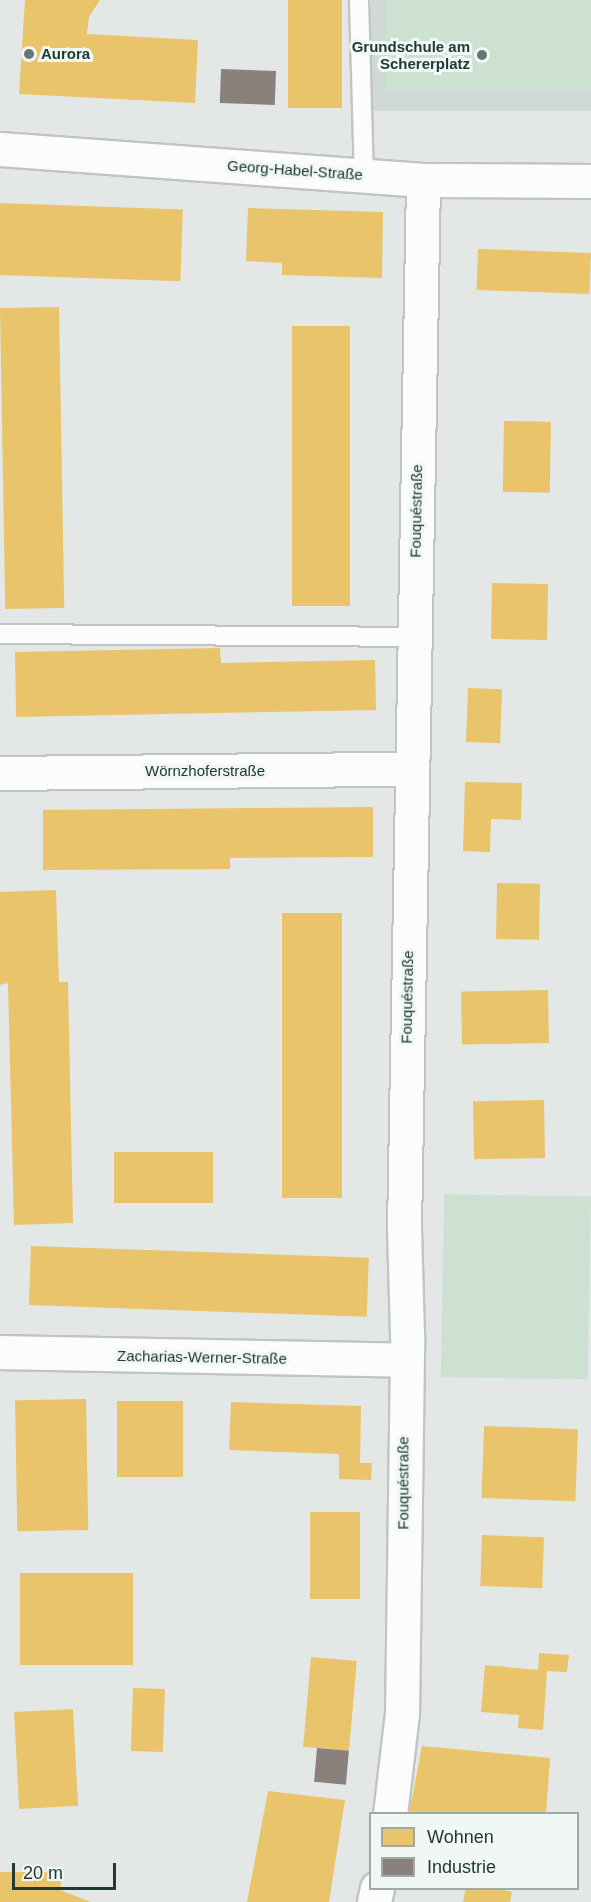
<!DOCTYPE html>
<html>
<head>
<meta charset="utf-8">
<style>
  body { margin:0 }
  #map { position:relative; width:591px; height:1902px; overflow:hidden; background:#e3e8e6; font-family:Helvetica,sans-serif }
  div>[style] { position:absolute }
  .built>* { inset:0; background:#d0d9d6; transform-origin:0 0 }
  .green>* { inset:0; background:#cce1d2; transform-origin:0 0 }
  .homes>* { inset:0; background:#e9c46a; transform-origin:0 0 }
  .industry>* { inset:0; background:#8a817c; transform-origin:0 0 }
  .roads { filter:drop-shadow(2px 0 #c0c5c3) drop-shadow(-2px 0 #c0c5c3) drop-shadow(0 2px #c0c5c3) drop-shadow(0 -2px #c0c5c3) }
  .lane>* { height:18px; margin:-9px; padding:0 9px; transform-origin:9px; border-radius:9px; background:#fbfcfb }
  .street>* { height:33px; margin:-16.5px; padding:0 16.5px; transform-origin:16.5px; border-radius:16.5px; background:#fbfcfb }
  .dots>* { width:16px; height:16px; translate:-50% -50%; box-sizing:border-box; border:3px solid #f0f7f4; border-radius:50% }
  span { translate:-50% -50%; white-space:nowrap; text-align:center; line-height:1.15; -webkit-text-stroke:6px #f0f7f4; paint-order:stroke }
  .poi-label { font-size:15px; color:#213a33; font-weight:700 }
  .right { translate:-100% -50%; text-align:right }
  .left { translate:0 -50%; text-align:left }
  .street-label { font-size:15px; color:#213a33 }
  .legend { position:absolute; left:369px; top:1812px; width:210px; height:78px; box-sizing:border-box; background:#f0f7f4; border:2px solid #9daba7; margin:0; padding:8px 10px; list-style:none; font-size:18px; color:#213a33 }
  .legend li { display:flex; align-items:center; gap:12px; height:30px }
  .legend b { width:30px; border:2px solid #9daba7 }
  .scale { position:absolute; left:12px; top:1863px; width:104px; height:27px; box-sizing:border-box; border:3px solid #213a33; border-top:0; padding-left:8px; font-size:18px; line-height:21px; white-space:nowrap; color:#213a33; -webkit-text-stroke:4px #f0f7f4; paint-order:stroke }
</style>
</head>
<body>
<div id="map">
  <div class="built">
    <i style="left:371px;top:0;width:220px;height:111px"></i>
  </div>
  <div class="green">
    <i style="left:386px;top:0;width:205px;height:91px"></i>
    <i style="left:444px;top:1194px;width:147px;height:183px;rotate:1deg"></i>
  </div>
  <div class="homes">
    <i style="clip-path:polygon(25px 0,100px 0,89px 17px,87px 34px,198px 40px,195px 103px,19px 94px)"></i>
    <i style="left:288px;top:0;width:54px;height:108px"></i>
    <i style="left:0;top:203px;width:183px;height:72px;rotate:2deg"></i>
    <i style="clip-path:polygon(248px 208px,383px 212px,382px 278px,282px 275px,282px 263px,246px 261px)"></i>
    <i style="left:478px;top:249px;width:113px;height:41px;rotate:2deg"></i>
    <i style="left:59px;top:307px;width:301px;height:59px;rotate:89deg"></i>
    <i style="left:292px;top:326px;width:58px;height:280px"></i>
    <i style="left:504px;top:421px;width:47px;height:71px;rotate:1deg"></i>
    <i style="left:492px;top:583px;width:56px;height:56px;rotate:1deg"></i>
    <i style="clip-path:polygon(220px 648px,221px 663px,375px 660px,376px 710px,16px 717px,15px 652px)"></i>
    <i style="left:468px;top:688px;width:34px;height:54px;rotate:2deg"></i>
    <i style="clip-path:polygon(465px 782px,522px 783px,521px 820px,491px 819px,490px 852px,463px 851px)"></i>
    <i style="clip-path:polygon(373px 807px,373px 857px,230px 858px,230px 869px,43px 870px,43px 810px)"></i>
    <i style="left:497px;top:883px;width:43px;height:56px;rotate:1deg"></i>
    <i style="clip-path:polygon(56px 890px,59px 982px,68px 982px,73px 1223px,14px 1225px,8px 983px,0 985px,0 892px)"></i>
    <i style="left:282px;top:913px;width:60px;height:285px"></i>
    <i style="left:548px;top:990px;width:53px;height:87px;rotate:89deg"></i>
    <i style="left:544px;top:1100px;width:58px;height:71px;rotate:89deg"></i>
    <i style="left:213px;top:1152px;width:51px;height:99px;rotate:90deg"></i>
    <i style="left:31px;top:1246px;width:338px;height:59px;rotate:2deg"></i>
    <i style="left:86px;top:1399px;width:131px;height:71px;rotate:89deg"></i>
    <i style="left:117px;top:1401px;width:66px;height:76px"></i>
    <i style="clip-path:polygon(231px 1402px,361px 1406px,360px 1463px,372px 1463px,371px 1480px,339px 1479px,339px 1454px,229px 1450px)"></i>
    <i style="left:484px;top:1426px;width:94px;height:72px;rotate:2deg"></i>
    <i style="left:310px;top:1512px;width:50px;height:87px"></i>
    <i style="left:482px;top:1535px;width:62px;height:51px;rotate:2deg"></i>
    <i style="left:20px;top:1573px;width:113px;height:92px"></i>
    <i style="clip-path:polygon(539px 1653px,569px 1655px,567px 1672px,547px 1671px,543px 1730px,518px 1728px,519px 1715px,481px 1712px,485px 1665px,538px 1670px)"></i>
    <i style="left:311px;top:1657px;width:46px;height:90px;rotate:5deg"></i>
    <i style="left:133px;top:1688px;width:32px;height:63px;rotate:2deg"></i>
    <i style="left:73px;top:1709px;width:97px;height:59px;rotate:87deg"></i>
    <i style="clip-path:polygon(422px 1746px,550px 1758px,546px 1814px,409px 1814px)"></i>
    <i style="clip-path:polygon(268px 1791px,345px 1800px,329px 1902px,247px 1902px)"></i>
    <i style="clip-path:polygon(0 1872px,62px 1872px,60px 1890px,91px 1902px,0 1902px)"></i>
    <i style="clip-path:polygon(466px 1888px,496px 1888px,512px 1892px,510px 1902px,463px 1902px)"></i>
  </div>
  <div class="industry">
    <i style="left:221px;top:69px;width:55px;height:34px;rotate:2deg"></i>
    <i style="left:317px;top:1748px;width:32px;height:34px;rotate:5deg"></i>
  </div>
  <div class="roads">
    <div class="lane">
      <i style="left:359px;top:0;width:175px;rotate:88.4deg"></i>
      <i style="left:0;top:634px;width:414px;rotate:0.4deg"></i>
    </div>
    <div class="street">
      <i style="left:0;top:149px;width:424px;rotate:4.2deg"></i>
      <i style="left:423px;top:180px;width:168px;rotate:0.3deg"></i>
      <i style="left:0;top:773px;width:411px;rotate:-0.6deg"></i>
      <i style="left:0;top:1352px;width:404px;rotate:1.1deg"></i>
      <i style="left:390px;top:1814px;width:101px;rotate:-83.2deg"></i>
      <i style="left:402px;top:1714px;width:379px;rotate:-89.2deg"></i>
      <i style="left:407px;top:1335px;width:107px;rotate:-91.6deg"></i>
      <i style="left:404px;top:1228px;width:1048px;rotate:-88.96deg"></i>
      <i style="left:374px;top:1902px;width:14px;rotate:-78deg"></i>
    </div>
  </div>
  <div class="dots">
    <i style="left:29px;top:54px;background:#657772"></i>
    <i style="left:482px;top:55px;background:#657772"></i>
  </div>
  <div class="poi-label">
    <span class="right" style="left:470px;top:55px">Grundschule am<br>Schererplatz</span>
    <span class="left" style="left:41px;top:54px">Aurora</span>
  </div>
  <div class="street-label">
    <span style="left:295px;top:170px;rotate:4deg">Georg-Habel-Straße</span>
    <span style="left:416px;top:511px;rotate:-89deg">Fouquéstraße</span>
    <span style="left:205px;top:771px">Wörnzhoferstraße</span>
    <span style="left:407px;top:997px;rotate:-89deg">Fouquéstraße</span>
    <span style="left:202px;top:1357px;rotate:1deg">Zacharias-Werner-Straße</span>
    <span style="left:403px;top:1483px;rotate:-90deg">Fouquéstraße</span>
  </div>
  <ul class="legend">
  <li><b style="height:16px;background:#e9c46a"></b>Wohnen</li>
  <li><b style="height:16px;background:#8a817c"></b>Industrie</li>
  </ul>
  <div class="scale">20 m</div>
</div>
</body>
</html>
